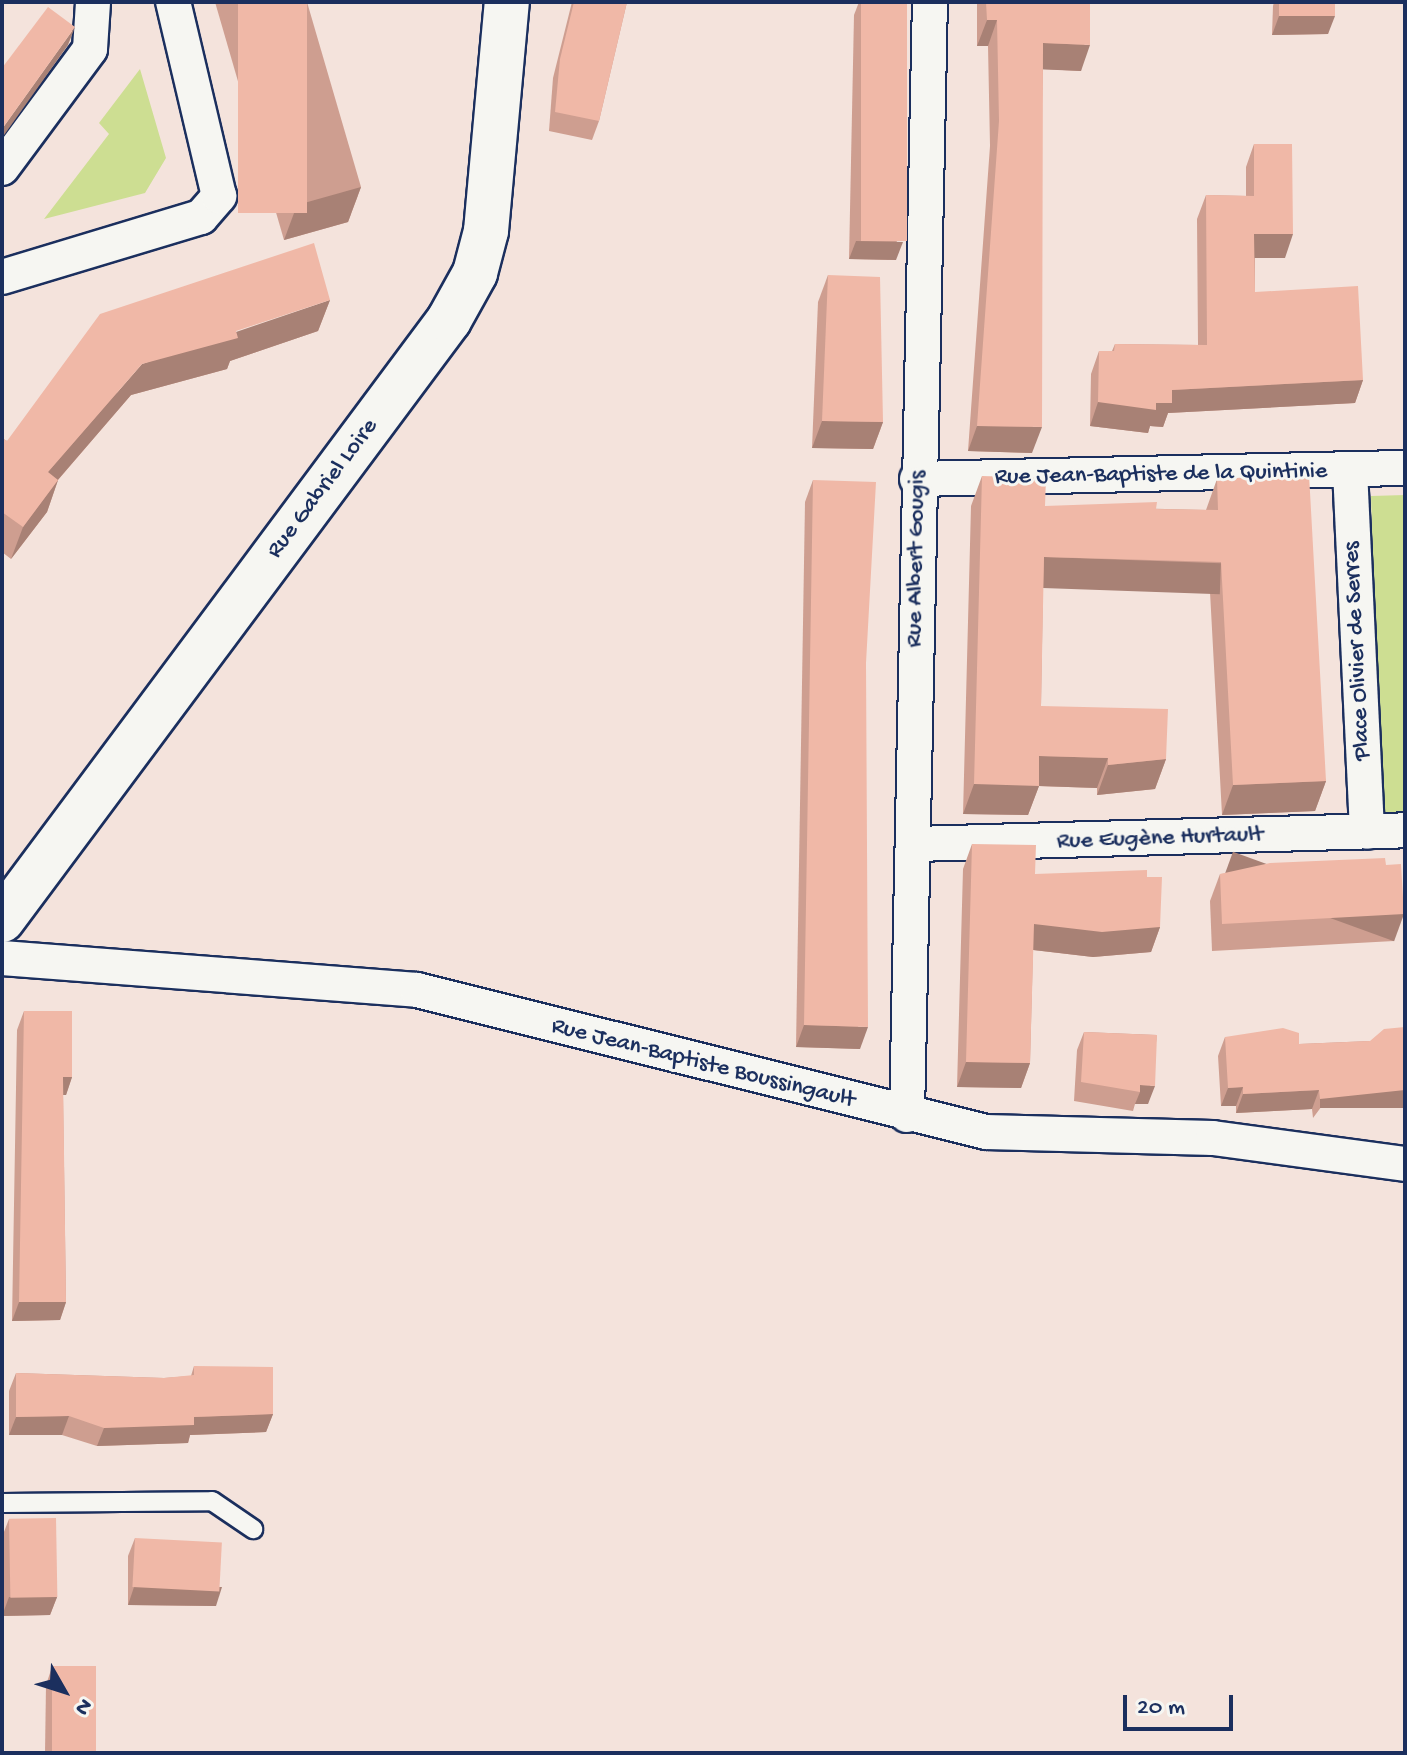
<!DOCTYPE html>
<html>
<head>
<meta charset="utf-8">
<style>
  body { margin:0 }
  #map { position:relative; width:1407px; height:1755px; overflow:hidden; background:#f4e3dc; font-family:"Gochi Hand",sans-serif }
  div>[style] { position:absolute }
  .green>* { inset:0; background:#cdde92 }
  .roads { filter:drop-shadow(2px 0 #1b2f5e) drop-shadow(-2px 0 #1b2f5e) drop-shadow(0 2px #1b2f5e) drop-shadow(0 -2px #1b2f5e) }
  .lane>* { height:18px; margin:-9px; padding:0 9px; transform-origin:9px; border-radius:9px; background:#f6f6f2 }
  .street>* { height:34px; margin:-17px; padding:0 17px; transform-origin:17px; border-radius:17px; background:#f6f6f2 }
  .secondary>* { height:44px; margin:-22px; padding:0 22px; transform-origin:22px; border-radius:22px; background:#f6f6f2 }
  .wall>* { inset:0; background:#ce9e90 }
  .shaded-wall>* { inset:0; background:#a88175; transform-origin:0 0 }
  .building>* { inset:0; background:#f0b8a7; transform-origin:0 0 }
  span { translate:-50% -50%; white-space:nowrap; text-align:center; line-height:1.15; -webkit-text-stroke:6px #f6f6f2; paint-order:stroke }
  .street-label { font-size:24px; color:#1b2f5e }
  .frame { position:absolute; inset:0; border:4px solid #1b2f5e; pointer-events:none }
  .north { position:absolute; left:24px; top:1651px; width:80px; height:80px; -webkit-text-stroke:6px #f6f6f2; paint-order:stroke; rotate:129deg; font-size:22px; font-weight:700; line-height:32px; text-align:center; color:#1b2f5e }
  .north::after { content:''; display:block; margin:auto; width:28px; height:36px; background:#1b2f5e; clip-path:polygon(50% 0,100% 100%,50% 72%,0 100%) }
  .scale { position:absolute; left:1123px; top:1695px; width:110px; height:36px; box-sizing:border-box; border:4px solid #1b2f5e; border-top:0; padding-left:10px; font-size:24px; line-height:28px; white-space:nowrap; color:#1b2f5e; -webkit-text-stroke:6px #f6f6f2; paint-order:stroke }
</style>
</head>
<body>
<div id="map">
  <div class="green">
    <i style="clip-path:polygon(140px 69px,166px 158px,145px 193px,44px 219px,109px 134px,99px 123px)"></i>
    <i style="clip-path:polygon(1405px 495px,1405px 813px,1380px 814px,1371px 496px)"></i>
  </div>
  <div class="roads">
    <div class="lane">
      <i style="left:2px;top:1503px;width:210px;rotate:-0.5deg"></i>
      <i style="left:212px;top:1501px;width:50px;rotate:34.3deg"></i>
    </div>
    <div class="street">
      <i style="left:2px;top:168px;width:148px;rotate:-53.5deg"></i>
      <i style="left:90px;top:49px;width:47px;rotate:-86.3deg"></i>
      <i style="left:2px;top:277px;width:208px;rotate:-16.8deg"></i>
      <i style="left:201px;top:217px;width:28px;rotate:-49deg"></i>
      <i style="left:219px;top:196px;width:199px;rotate:-103.3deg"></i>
      <i style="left:1350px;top:470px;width:362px;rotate:87.3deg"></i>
      <i style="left:917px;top:479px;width:488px;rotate:-1.3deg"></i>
      <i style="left:915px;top:844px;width:490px;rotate:-1.6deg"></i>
      <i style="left:2px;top:958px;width:416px;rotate:4.4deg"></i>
      <i style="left:417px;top:990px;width:586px;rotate:14.01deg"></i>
      <i style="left:986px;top:1132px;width:227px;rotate:1.5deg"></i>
      <i style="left:1213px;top:1138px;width:194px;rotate:7.7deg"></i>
      <i style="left:907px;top:1115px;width:1113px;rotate:-88.82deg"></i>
    </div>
    <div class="secondary">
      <i style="left:2px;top:920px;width:748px;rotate:-53.31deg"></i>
      <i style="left:449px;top:320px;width:54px;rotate:-61deg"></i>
      <i style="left:475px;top:273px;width:43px;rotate:-75.3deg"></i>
      <i style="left:486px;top:231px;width:230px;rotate:-84.8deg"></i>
    </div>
  </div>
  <div class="wall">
    <i style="clip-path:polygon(215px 2px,307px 2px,361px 187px,348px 222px,284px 240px)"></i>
    <i style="clip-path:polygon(572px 2px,627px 2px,599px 121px,592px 140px,549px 131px,553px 78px)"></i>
    <i style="clip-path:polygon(859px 2px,907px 2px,896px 260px,849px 259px,854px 15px)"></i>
    <i style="clip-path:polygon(977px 2px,1090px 2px,1081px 71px,1043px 69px,1032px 453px,968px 451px,990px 146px,988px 46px,977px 46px)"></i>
    <i style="clip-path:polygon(1274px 2px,1335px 2px,1328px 34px,1272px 35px,1273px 6px)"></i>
    <i style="clip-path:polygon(1254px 144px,1285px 258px,1255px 258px,1255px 292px,1363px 380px,1355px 403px,1168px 413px,1163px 427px,1150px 426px,1148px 433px,1090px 426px,1091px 374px,1099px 351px,1112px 351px,1115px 344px,1198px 345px,1197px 219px,1206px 195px,1246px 196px,1246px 167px)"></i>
    <i style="clip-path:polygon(828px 275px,883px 422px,873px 449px,812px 448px,818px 302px)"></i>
    <i style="clip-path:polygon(330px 300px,318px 331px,230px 361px,227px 369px,131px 395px,58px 480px,47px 512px,11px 559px,2px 552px,2px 438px,7px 441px)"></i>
    <i style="clip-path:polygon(982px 476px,1045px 506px,1206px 510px,1217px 479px,1326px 781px,1315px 811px,1222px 815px,1210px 592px,1043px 587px,1041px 706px,1166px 759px,1155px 789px,1097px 795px,1097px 788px,1039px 786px,1028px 815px,963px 814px,971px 506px)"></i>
    <i style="clip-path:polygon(813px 480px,860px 1049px,796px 1047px,805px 502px)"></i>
    <i style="clip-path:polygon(972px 844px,1035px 874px,1147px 877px,1160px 927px,1151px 952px,1093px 957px,1033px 950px,1030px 1063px,1021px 1088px,957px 1087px,963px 869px)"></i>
    <i style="clip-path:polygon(1386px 865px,1394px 941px,1212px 951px,1210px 901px,1220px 874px)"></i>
    <i style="clip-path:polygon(24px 1011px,72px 1077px,66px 1095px,63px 1095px,66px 1302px,60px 1320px,12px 1321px,17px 1030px)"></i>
    <i style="clip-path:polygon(1084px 1032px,1157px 1035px,1148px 1104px,1135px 1104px,1133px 1111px,1074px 1101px,1077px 1050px)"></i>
    <i style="clip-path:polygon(1225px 1037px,1299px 1044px,1370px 1041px,1313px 1118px,1312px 1109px,1236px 1113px,1236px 1106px,1221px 1106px,1218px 1056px)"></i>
    <i style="clip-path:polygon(194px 1366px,273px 1414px,266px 1432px,190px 1435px,188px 1443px,97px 1446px,62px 1435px,9px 1435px,9px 1391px,16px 1373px,164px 1378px,191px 1376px)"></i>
    <i style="clip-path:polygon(9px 1519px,57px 1597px,50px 1615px,2px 1616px,2px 1537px)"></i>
    <i style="clip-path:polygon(135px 1538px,216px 1606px,128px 1605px,128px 1556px)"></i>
    <i style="clip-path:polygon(52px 1667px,96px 1753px,45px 1753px,46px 1685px)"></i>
  </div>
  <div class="shaded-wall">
    <i style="clip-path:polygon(1279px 16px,1335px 16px,1328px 34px,1272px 35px)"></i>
    <i style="clip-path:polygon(987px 20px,997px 20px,988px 46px,977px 46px)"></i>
    <i style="clip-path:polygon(75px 27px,68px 45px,2px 138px,2px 129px)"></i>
    <i style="clip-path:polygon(1043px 43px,1090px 45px,1081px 71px,1034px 69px)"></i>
    <i style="clip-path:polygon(361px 187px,348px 222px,284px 240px,297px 205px)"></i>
    <i style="clip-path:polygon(1254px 234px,1293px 234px,1285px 258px,1246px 258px)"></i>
    <i style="clip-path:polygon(856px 241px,903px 242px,896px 260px,849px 259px)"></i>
    <i style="clip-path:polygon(330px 300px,318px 331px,230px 361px,227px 369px,131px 395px,37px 504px,48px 472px,142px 364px)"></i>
    <i style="clip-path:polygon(1363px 380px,1355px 403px,1168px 413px,1163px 427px,1150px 426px,1148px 433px,1090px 426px,1098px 402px,1156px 403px,1172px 390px)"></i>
    <i style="clip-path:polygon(822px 421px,883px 422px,873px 449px,812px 448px)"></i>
    <i style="clip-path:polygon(977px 426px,1042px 427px,1032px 453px,968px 451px)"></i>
    <i style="clip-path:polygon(58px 480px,47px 512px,11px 559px,23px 527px)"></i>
    <i style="left:1044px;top:557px;width:177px;height:31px;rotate:2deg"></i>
    <i style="clip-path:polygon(1039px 756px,1108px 758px,1097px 788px,1039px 786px,1028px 815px,963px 814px,974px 784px)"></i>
    <i style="clip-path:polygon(1166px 759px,1155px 789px,1097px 795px,1108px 765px)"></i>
    <i style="clip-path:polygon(1326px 781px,1315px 811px,1222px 815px,1233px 785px)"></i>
    <i style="left:1404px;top:914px;width:29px;height:182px;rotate:110deg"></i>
    <i style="clip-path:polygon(1034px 924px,1160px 927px,1151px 952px,1093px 957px,1025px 949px)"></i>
    <i style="clip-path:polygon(804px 1025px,868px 1027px,860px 1049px,796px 1047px)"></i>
    <i style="clip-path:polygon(966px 1062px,1030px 1063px,1021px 1088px,957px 1087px)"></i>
    <i style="clip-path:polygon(63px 1077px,72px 1077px,66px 1095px,56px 1095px)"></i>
    <i style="clip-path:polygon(1140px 1085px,1155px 1086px,1148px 1104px,1135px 1104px,1140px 1092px)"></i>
    <i style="clip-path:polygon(1243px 1087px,1236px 1106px,1221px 1106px,1228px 1088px)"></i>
    <i style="clip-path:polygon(1319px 1090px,1312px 1109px,1236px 1113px,1243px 1094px)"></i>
    <i style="left:1405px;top:1090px;width:18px;height:85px;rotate:90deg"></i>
    <i style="clip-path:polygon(19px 1302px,66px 1302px,60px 1320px,12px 1321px)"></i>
    <i style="clip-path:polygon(273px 1414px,266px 1432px,190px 1435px,188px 1443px,97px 1446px,104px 1428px,194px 1417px)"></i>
    <i style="clip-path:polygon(69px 1416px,62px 1435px,9px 1435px,16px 1417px)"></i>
    <i style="clip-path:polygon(134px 1587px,222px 1587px,216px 1606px,128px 1605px)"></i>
    <i style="clip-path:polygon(9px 1597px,57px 1597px,50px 1615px,2px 1616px)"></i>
  </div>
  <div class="building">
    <i style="left:238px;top:2px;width:69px;height:211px"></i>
    <i style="clip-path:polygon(574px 2px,627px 2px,599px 121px,555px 112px,560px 59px)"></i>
    <i style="left:861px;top:2px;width:46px;height:239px"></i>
    <i style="clip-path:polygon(986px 2px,1090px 2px,1090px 45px,1043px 43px,1042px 427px,977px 426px,999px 121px,997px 20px,987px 20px)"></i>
    <i style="left:1279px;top:2px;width:56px;height:14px"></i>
    <i style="clip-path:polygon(48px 7px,75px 27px,2px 129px,2px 68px)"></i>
    <i style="clip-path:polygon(1254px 144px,1292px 144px,1293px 234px,1254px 234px,1255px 292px,1358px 286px,1363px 380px,1172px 390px,1172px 403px,1156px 403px,1156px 410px,1098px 402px,1099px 351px,1114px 351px,1115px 344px,1207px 345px,1206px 195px,1254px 196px)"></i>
    <i style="clip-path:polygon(314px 243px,330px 300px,236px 331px,238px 338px,142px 364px,48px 472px,58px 480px,23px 527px,2px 512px,2px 438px,7px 441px,100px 314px)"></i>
    <i style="clip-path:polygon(828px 275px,880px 277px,883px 422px,822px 421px)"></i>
    <i style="clip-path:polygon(1309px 474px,1326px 781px,1233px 785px,1221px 562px,1044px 557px,1041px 706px,1168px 709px,1166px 759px,1108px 765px,1108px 758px,1039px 756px,1039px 786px,974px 784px,982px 476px,1046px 478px,1045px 506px,1157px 502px,1156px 509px,1218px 510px,1217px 479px)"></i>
    <i style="clip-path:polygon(813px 480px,876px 482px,866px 663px,868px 1027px,804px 1025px)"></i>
    <i style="clip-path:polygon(972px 844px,1036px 845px,1035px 874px,1147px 870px,1147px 877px,1162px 877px,1160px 927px,1102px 932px,1034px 924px,1030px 1063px,966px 1062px)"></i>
    <i style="clip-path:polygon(1385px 858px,1386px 865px,1401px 864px,1404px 914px,1222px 924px,1220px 874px,1270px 863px)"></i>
    <i style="clip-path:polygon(24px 1011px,72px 1011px,72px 1077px,63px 1077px,66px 1302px,19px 1302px)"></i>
    <i style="clip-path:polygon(1405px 1027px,1405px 1090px,1320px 1099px,1319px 1090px,1243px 1094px,1243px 1087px,1228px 1088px,1225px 1037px,1283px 1028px,1299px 1033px,1299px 1044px,1370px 1041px,1384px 1029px)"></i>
    <i style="clip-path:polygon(1084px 1032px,1157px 1035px,1155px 1086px,1140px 1085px,1140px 1092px,1081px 1082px)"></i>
    <i style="clip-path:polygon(194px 1366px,273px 1367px,273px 1414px,194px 1417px,194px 1425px,104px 1428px,69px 1416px,16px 1417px,16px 1373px,164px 1378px,194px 1375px)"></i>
    <i style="left:56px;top:1518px;width:79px;height:47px;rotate:89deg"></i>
    <i style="left:135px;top:1538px;width:87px;height:49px;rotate:3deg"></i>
    <i style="left:96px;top:1666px;width:87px;height:44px;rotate:90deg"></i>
  </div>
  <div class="street-label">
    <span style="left:1161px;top:475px;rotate:-1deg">Rue Jean-Baptiste de la Quintinie</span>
    <span style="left:323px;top:489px;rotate:-53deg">Rue Gabriel Loire</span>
    <span style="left:917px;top:559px;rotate:-89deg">Rue Albert Gougis</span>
    <span style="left:1358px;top:651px;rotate:-93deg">Place Olivier de Serres</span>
    <span style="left:1160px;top:839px;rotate:-2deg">Rue Eugène Hurtault</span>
    <span style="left:703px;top:1064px;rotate:14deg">Rue Jean-Baptiste Boussingault</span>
  </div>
  <div class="frame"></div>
  <div class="north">N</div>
  <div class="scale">20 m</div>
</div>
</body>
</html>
